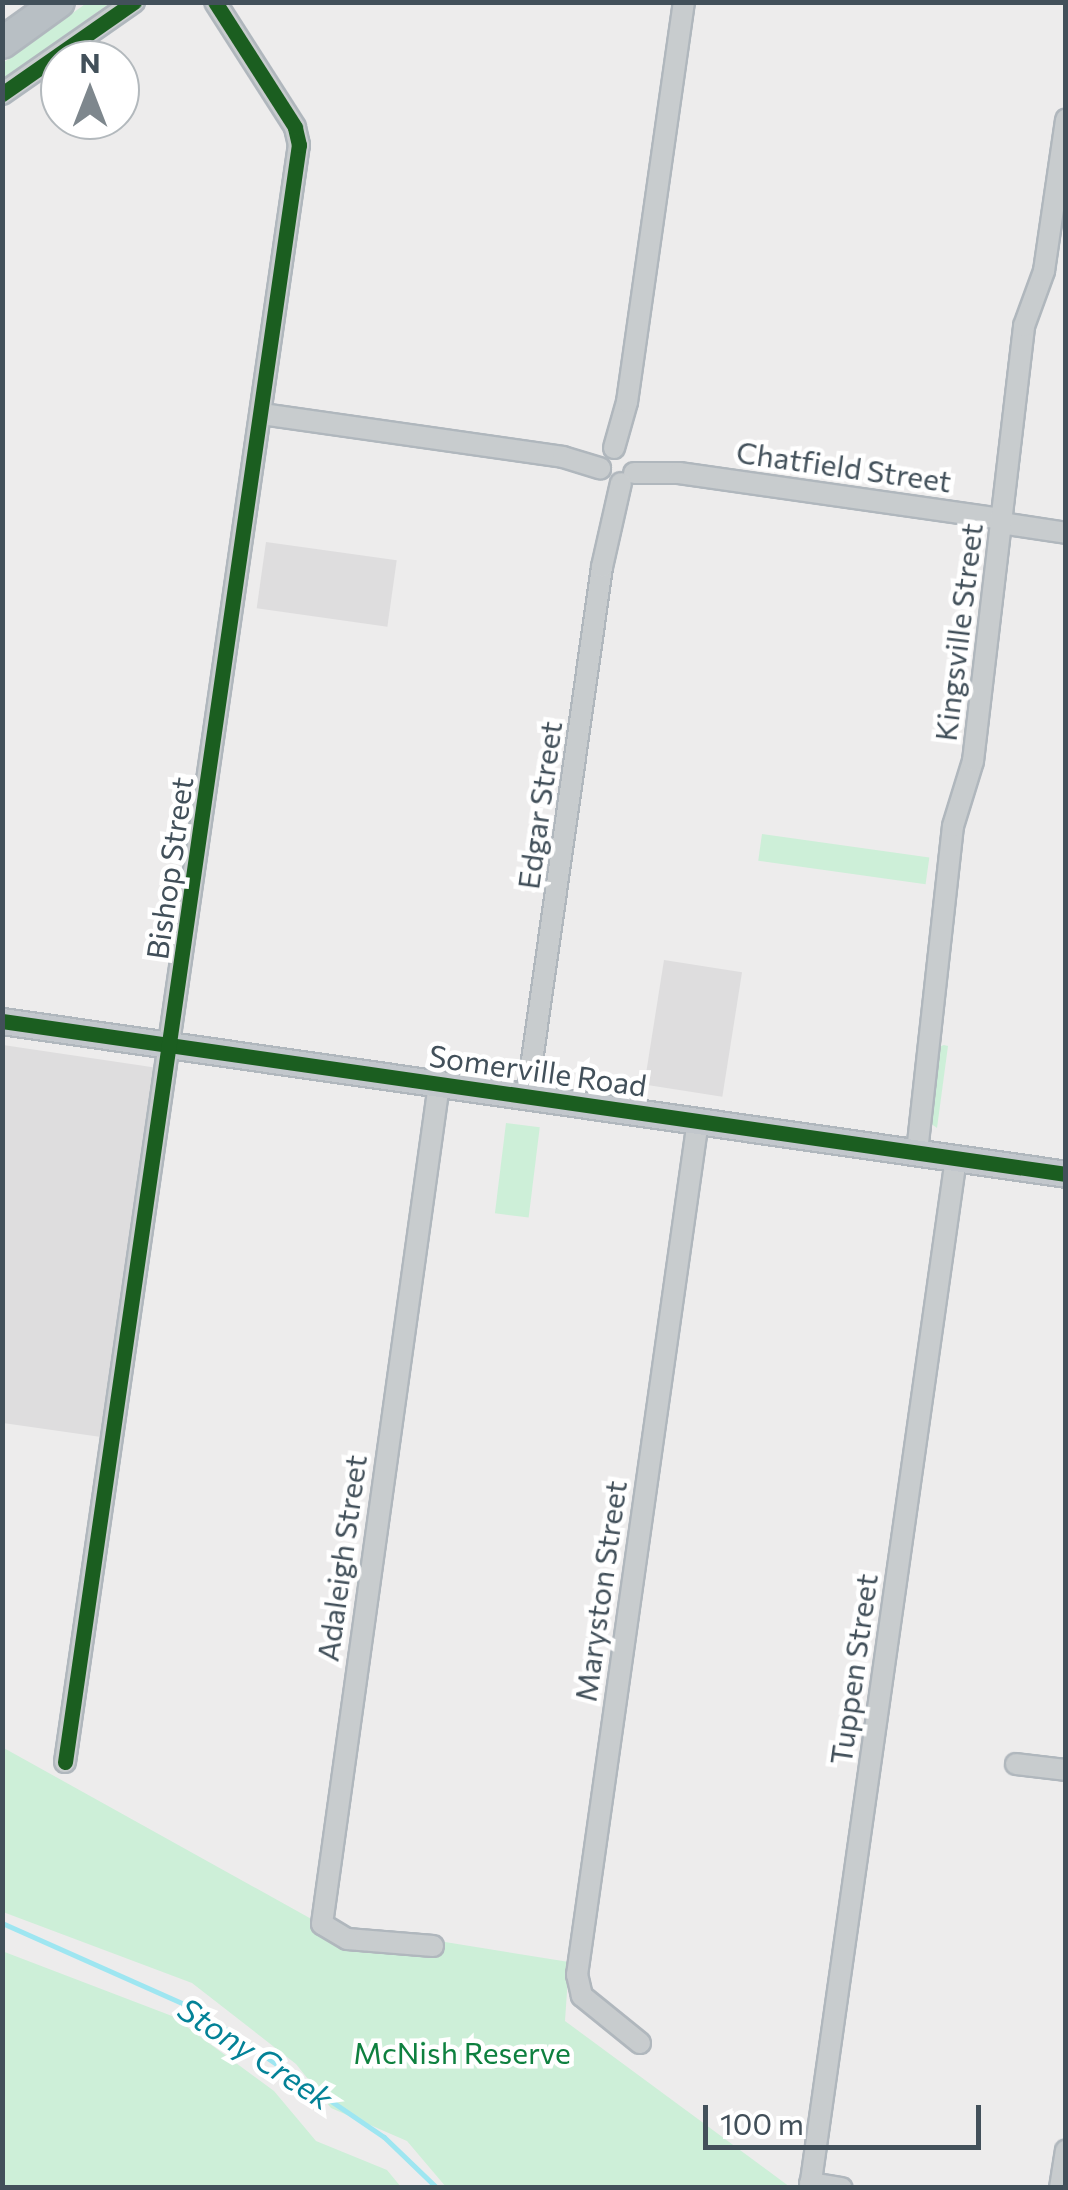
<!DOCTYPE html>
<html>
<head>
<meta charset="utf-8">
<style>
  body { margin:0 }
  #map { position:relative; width:1068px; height:2190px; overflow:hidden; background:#edecec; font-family:Commissioner,sans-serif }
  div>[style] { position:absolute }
  .education>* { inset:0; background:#deddde; transform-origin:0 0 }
  .green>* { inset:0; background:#cdefd8; transform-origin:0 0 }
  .stream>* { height:5px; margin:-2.5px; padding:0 2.5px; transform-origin:2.5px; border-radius:2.5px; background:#9ee6f1 }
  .roads { filter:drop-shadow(2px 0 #b0b7bd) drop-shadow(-2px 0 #b0b7bd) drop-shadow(0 2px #b0b7bd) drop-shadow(0 -2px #b0b7bd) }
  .minor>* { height:20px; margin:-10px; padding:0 10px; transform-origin:10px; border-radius:10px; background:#c8ccce }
  .major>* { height:25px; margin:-12.5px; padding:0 12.5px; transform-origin:12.5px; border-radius:12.5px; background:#c2c7cc }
  .highway>* { height:30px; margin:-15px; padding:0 15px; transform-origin:15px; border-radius:15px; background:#b8bfc4 }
  .cycleway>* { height:15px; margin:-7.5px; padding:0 7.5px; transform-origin:7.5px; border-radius:7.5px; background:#1b5e20 }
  span { translate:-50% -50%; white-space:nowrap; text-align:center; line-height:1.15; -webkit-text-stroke:9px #fff; paint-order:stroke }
  .street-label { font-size:30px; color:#42505a }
  .park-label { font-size:30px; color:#0e803f }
  .water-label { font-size:32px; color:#038297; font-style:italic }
  .frame { position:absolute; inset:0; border:5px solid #42505a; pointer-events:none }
  .north { position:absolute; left:40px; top:40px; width:100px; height:100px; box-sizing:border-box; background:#fff; border:2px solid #b3b9bd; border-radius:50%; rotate:0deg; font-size:28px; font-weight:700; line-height:40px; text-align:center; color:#42505a }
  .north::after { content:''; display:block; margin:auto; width:35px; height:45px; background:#7e878d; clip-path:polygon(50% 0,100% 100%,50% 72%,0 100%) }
  .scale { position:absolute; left:703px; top:2105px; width:278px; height:45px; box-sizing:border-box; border:5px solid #42505a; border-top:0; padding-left:12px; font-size:30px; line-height:35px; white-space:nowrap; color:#42505a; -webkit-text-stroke:8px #fff; paint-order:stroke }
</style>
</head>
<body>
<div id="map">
  <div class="education">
    <i style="left:266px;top:542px;width:132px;height:67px;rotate:8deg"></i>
    <i style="left:664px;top:960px;width:79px;height:126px;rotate:9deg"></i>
    <i style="clip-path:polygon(3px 1045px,158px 1068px,108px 1438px,3px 1423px)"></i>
  </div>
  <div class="green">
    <i style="clip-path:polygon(88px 2px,110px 3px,3px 79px,3px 63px)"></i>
    <i style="left:762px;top:834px;width:169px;height:27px;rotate:8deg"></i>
    <i style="clip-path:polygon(944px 1045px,948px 1046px,937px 1128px,930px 1123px,938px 1047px)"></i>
    <i style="left:506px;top:1123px;width:34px;height:91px;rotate:7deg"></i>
    <i style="clip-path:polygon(2px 1747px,315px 1921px,569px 1962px,565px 2021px,790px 2187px,446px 2187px,407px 2141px,331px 2108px,296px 2064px,192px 1983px,3px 1912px)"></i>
    <i style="clip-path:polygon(2px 1951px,172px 2016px,274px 2091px,316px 2141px,387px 2170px,401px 2187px,3px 2187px)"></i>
  </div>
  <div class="stream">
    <i style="left:2px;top:1923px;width:214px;rotate:24deg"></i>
    <i style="left:197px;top:2010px;width:226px;rotate:34.2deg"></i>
    <i style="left:384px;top:2137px;width:74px;rotate:43.9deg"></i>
  </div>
  <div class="roads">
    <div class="minor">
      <i style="left:2px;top:94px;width:161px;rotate:-34.9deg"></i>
      <i style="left:262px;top:414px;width:304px;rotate:8.1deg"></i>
      <i style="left:563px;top:457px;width:39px;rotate:17deg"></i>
      <i style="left:614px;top:448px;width:48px;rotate:-74.2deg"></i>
      <i style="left:627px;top:402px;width:404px;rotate:-81.9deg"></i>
      <i style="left:634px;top:473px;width:45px"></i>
      <i style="left:679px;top:473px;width:325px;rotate:8.1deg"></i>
      <i style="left:1001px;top:523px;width:66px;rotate:8.7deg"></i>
      <i style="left:527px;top:1096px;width:534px;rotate:-81.93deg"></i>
      <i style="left:602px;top:567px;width:86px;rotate:-77.3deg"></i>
      <i style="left:917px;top:1152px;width:328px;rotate:-83.7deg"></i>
      <i style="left:953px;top:826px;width:68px;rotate:-72.9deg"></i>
      <i style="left:973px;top:761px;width:438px;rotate:-83.3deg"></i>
      <i style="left:1024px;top:326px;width:59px;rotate:-70deg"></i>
      <i style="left:1044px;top:271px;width:153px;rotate:-81.7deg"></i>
      <i style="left:65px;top:1762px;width:1634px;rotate:-81.77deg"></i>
      <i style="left:299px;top:145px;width:18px;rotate:-103deg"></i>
      <i style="left:295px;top:127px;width:148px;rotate:-122.6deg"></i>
      <i style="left:1016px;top:1764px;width:50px;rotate:6.8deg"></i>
      <i style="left:433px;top:1946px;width:86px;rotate:-175.3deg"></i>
      <i style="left:347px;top:1939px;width:29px;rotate:-149deg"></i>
      <i style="left:322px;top:1924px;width:848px;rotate:-82.07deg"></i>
      <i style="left:640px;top:2043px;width:75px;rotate:-141deg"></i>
      <i style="left:582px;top:1996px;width:22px;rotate:-103deg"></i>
      <i style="left:577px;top:1975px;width:863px;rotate:-81.94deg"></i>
      <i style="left:810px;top:2183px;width:32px;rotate:9deg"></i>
      <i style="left:810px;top:2188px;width:1040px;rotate:-81.93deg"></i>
      <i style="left:1060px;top:2188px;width:38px;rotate:-81deg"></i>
    </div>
    <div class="major">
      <i style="left:2px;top:1021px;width:1075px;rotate:8.18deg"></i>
    </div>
    <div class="highway">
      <i style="left:2px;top:43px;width:70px;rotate:-35.7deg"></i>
    </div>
  </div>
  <div class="cycleway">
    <i style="left:2px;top:94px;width:161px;rotate:-34.9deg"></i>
    <i style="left:2px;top:1021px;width:1075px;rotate:8.18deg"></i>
    <i style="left:65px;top:1762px;width:1634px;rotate:-81.77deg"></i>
    <i style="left:299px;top:145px;width:18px;rotate:-103deg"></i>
    <i style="left:295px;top:127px;width:148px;rotate:-122.6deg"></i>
  </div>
  <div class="street-label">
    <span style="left:844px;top:466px;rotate:8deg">Chatfield Street</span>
    <span style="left:958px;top:632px;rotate:-83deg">Kingsville Street</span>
    <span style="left:539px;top:805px;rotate:-82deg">Edgar Street</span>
    <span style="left:169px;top:868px;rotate:-82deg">Bishop Street</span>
    <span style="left:538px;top:1070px;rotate:8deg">Somerville Road</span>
    <span style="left:341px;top:1558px;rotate:-82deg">Adaleigh Street</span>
    <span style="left:600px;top:1591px;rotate:-82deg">Maryston Street</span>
    <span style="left:853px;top:1669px;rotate:-82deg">Tuppen Street</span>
  </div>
  <div class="park-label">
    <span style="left:462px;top:2052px">McNish Reserve</span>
  </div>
  <div class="water-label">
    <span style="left:256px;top:2053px;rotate:33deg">Stony Creek</span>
  </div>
  <div class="frame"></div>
  <div class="north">N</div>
  <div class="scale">100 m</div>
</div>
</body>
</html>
